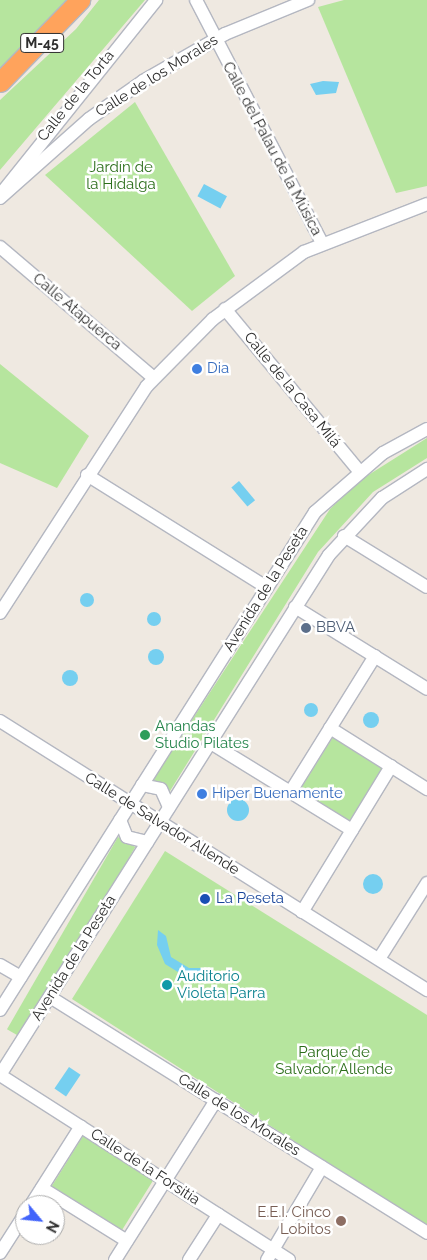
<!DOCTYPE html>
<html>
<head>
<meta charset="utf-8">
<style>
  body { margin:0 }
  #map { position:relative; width:427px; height:1260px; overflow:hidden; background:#efe9e1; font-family:Raleway,sans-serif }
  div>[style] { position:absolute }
  .green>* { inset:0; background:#b6e59e; transform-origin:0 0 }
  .water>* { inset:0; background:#75cff0; transform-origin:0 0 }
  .round { border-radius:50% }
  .roads { filter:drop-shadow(1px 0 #b4b7c1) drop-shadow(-1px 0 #b4b7c1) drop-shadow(0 1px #b4b7c1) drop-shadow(0 -1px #b4b7c1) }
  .minor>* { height:12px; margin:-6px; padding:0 6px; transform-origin:6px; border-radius:6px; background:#fff }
  .highway>* { height:19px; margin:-9.5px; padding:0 9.5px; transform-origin:9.5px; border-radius:9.5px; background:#ffa35c }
  .dots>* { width:14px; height:14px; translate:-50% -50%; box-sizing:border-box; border:2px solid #fff; border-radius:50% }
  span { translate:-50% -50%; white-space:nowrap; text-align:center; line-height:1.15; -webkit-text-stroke:5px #fff; paint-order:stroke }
  .shield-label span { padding:1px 4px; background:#fff; border:1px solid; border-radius:4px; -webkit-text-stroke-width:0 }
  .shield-label { font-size:14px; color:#2e2e2e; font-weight:700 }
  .street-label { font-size:15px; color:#2e2e2e }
  .park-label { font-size:15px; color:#2c6e1b }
  .shop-label { font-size:15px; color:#366cbe }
  .left { translate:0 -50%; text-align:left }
  .service-label { font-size:15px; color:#4e5e75 }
  .leisure-label { font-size:15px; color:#27864d }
  .transit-label { font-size:15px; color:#164399 }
  .culture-label { font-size:15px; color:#0d838f }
  .education-label { font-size:15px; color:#785e54 }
  .right { translate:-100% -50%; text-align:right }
  .north { position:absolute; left:15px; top:1195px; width:50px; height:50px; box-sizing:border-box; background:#fff; border:1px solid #ababab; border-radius:50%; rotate:118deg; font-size:14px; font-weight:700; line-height:20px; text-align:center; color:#2e2e2e }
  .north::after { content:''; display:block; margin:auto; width:18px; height:22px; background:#4264fb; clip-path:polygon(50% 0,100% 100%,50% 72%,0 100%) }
</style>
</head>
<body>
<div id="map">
  <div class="green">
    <i style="clip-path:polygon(0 0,71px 0,0 69px)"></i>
    <i style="clip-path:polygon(99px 0,145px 0,0 170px,0 100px,76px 29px)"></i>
    <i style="clip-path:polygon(344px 0,427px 0,427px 186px,396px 193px,318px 7px)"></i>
    <i style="clip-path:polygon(135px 102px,235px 276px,192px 311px,45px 175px)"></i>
    <i style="clip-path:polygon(0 364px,89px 436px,57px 488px,0 463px)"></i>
    <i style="clip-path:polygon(427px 438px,427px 458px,373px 492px,318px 552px,170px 791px,152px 781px,330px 509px,362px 479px)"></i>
    <i style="left:333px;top:737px;width:59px;height:64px;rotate:32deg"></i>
    <i style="left:118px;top:837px;width:20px;height:222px;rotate:30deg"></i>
    <i style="clip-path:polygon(165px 851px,427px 1015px,427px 1226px,72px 999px)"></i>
    <i style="left:83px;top:1136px;width:83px;height:60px;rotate:32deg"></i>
  </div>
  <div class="water">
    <i style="clip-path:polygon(323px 81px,339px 82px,336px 93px,316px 95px,310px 84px)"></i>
    <i style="left:204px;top:184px;width:26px;height:14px;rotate:28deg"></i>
    <i style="left:239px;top:481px;width:25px;height:10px;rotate:50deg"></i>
    <i class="round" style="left:80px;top:593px;width:14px;height:14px"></i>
    <i class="round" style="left:147px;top:612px;width:14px;height:14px"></i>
    <i class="round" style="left:148px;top:649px;width:16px;height:16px"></i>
    <i class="round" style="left:62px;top:670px;width:16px;height:16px"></i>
    <i class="round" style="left:304px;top:703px;width:14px;height:14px"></i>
    <i class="round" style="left:363px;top:712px;width:16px;height:16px"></i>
    <i class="round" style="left:227px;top:799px;width:22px;height:22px"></i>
    <i class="round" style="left:363px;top:874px;width:20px;height:20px"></i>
    <i style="clip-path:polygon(158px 930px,166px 936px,171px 957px,189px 968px,201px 968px,207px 975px,186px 977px,165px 964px,157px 945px)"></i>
    <i style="left:69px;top:1067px;width:14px;height:26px;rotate:34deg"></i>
  </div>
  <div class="roads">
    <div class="minor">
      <i style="left:196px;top:0;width:274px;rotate:62.6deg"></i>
      <i style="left:0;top:195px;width:250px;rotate:-51.3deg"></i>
      <i style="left:0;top:198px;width:119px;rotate:-41.6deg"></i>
      <i style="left:89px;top:119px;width:66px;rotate:-35.1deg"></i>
      <i style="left:143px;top:81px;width:95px;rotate:-29.8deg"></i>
      <i style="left:225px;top:34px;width:90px;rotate:-22.3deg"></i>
      <i style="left:0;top:247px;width:202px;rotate:40.4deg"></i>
      <i style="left:225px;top:309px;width:210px;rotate:50.4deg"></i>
      <i style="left:87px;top:475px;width:211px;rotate:32deg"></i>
      <i style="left:344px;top:536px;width:97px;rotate:31.6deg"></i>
      <i style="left:295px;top:607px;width:155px;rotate:31.8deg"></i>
      <i style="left:0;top:613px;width:270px;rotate:-57.1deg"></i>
      <i style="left:147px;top:386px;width:94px;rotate:-45.4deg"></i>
      <i style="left:213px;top:319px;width:113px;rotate:-36.4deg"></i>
      <i style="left:304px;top:252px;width:132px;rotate:-21.3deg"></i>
      <i style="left:0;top:721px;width:505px;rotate:32.21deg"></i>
      <i style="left:330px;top:728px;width:115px;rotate:32.2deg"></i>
      <i style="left:209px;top:742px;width:168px;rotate:31.6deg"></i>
      <i style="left:142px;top:785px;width:19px;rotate:12deg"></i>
      <i style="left:161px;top:789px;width:20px;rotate:66deg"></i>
      <i style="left:291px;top:791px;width:159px;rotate:-58.1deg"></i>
      <i style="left:120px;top:820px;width:18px;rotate:68deg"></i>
      <i style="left:127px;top:837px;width:21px;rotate:14deg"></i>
      <i style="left:302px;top:912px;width:171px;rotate:-58.6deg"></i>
      <i style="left:379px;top:959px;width:90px;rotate:-57.7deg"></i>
      <i style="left:0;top:965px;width:24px;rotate:30deg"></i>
      <i style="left:50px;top:997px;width:445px;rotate:32deg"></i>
      <i style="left:0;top:1010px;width:589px;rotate:-57.69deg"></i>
      <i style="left:315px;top:512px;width:90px;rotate:-40.9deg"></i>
      <i style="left:383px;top:453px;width:50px;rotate:-28.6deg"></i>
      <i style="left:0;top:1075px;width:615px;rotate:-57.68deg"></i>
      <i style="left:329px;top:555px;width:78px;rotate:-47.1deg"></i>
      <i style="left:382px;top:498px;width:54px;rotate:-32.8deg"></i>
      <i style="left:0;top:1075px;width:343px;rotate:32.6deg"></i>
      <i style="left:42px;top:1188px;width:100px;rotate:31.9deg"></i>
      <i style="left:31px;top:1205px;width:93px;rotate:-57.7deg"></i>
      <i style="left:0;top:1253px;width:46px;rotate:-57.3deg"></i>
      <i style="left:115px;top:1260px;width:189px;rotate:-57.7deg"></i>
      <i style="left:189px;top:1260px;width:54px;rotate:-57.2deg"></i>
      <i style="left:267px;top:1260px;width:108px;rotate:-59.4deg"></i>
    </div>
    <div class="highway">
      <i style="left:0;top:82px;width:115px;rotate:-45.7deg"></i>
    </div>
  </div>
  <div class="dots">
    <i style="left:197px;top:369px;background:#3f7fe0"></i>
    <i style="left:306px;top:628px;background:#5c6f8a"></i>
    <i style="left:145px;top:735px;background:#2e9e5b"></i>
    <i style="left:202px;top:794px;background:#3f7fe0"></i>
    <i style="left:205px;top:899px;background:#1a4fb4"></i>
    <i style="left:167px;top:985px;background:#0f9aa8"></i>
    <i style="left:341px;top:1221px;background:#8d6e63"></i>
  </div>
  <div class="shield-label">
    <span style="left:42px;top:43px">M-45</span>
  </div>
  <div class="street-label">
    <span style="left:157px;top:76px;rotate:-32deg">Calle de los Morales</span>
    <span style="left:76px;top:96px;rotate:-51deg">Calle de la Torta</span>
    <span style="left:272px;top:149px;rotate:62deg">Calle del Palau de la Música</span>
    <span style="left:77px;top:312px;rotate:40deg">Calle Atapuerca</span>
    <span style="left:292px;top:390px;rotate:51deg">Calle de la Casa Milá</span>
    <span style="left:266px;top:589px;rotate:-58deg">Avenida de la Peseta</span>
    <span style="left:162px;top:824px;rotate:32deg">Calle de Salvador Allende</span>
    <span style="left:74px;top:958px;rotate:-58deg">Avenida de la Peseta</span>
    <span style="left:239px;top:1115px;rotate:32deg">Calle de los Morales</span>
    <span style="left:145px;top:1167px;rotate:33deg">Calle de la Forsitia</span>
  </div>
  <div class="park-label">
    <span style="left:121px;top:176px">Jardín de<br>la Hidalga</span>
    <span style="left:334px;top:1061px">Parque de<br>Salvador Allende</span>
  </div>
  <div class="shop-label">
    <span class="left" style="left:207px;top:369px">Dia</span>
    <span class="left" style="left:212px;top:794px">Hiper Buenamente</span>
  </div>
  <div class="service-label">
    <span class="left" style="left:316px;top:628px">BBVA</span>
  </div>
  <div class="leisure-label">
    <span class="left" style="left:155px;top:735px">Anandas<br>Studio Pilates</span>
  </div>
  <div class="transit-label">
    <span class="left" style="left:216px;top:899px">La Peseta</span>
  </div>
  <div class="culture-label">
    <span class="left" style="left:177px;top:985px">Auditorio<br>Violeta Parra</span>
  </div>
  <div class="education-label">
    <span class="right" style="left:331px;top:1221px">E.E.I. Cinco<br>Lobitos</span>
  </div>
  <div class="north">N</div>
</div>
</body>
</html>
